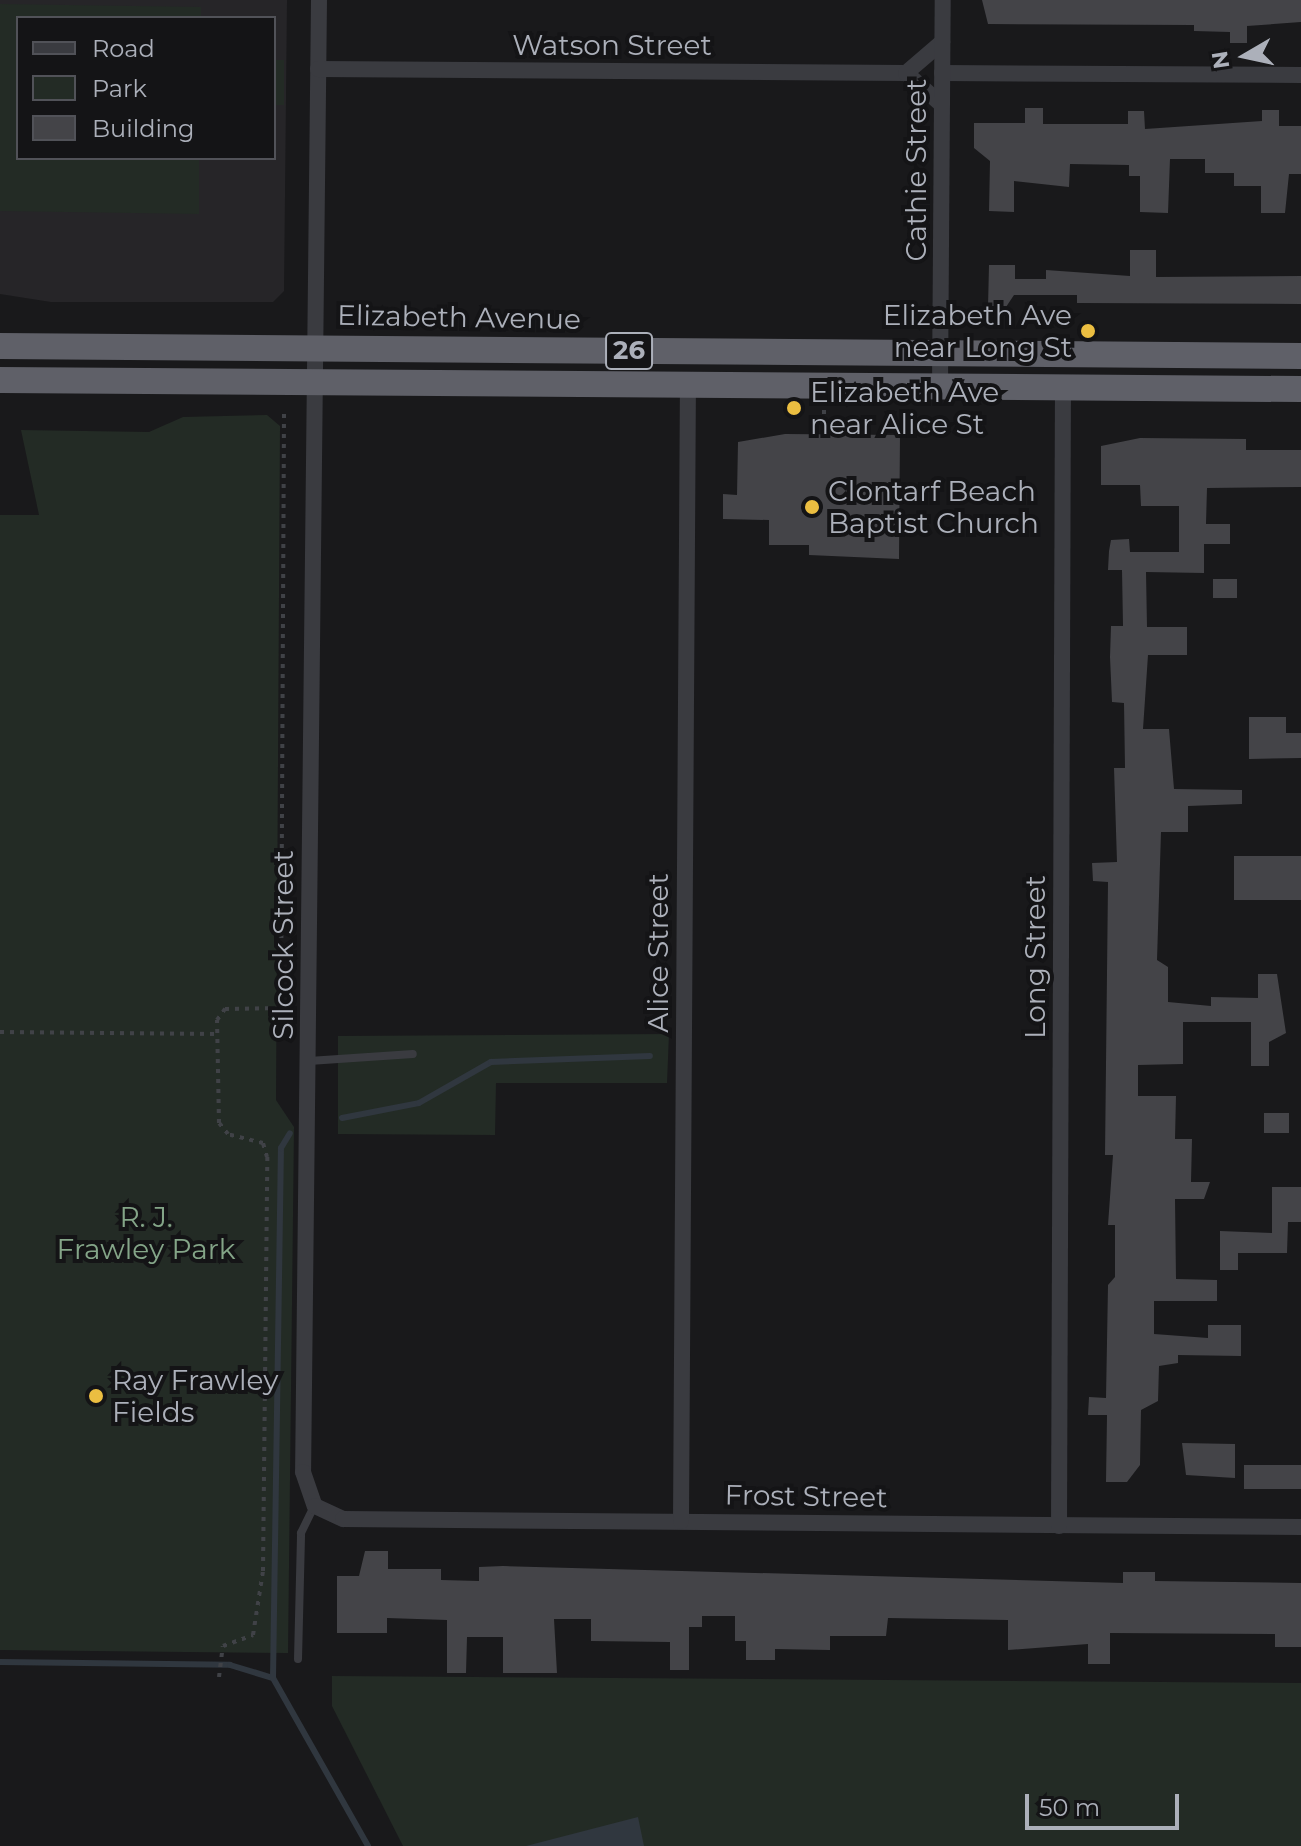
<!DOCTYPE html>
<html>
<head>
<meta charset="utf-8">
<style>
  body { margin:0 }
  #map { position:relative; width:1301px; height:1846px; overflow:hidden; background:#19191b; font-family:Montserrat,sans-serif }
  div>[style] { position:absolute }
  .built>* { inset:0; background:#262528 }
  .green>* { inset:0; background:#232b25; transform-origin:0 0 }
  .water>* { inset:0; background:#30373f }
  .stream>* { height:6px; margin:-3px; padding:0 3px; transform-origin:3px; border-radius:3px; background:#30373f }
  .building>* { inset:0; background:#444448; transform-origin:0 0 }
  .path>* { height:4px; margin-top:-2px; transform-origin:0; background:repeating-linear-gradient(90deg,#404247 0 4px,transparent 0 10px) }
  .service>* { height:8px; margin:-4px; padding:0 4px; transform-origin:4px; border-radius:4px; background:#3a3b40 }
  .minor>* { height:16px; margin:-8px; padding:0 8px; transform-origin:8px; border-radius:8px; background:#3a3b40 }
  .trunk>* { height:26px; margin:-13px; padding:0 13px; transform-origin:13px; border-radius:13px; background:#5f6068 }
  .dots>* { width:22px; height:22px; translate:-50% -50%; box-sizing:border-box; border:4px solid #141416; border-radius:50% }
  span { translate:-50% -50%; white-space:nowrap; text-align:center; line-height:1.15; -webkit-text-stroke:8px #141416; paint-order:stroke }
  .shield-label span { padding:2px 6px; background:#141416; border:2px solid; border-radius:6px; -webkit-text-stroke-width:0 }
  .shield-label { font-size:26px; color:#acb0ba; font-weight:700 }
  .street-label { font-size:28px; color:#acb0ba }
  .poi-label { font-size:28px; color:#acb0ba }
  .right { translate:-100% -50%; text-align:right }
  .left { translate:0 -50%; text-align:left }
  .park-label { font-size:28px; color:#84a588 }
  .legend { position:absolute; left:16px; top:16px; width:260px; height:144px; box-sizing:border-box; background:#141416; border:2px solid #515258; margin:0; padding:10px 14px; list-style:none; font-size:24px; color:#acb0ba }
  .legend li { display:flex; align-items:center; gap:16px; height:40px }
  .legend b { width:40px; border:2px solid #515258 }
  .north { position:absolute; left:1205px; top:16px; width:80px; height:80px; -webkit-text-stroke:6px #141416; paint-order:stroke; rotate:261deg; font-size:22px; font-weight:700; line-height:32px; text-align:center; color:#acb0ba }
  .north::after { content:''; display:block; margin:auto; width:28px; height:36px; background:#acb0ba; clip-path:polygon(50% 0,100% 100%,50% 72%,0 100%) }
  .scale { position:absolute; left:1025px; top:1794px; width:154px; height:36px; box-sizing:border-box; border:4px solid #acb0ba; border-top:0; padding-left:10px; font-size:24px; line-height:28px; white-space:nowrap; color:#acb0ba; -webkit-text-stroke:6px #141416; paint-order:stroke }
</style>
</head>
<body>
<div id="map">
  <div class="built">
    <i style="clip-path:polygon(evenodd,0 0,287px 0,284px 291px,273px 302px,51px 302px,0 294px,0 0,18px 18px,274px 18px,274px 158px,18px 158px,18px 18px)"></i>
  </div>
  <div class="green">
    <i style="clip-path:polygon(0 4px,201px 7px,201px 18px,18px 18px,18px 158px,199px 158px,199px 214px,0 211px)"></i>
    <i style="left:274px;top:60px;width:10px;height:45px"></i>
    <i style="clip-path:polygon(267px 415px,280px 426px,276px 1100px,294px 1127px,288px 1653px,0 1650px,0 515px,39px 515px,21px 430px,149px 432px,183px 417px)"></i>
    <i style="clip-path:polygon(669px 1034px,667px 1083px,496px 1083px,495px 1135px,338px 1134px,338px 1036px)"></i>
    <i style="clip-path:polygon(332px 1676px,1301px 1683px,1301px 1846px,403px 1846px,332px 1706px)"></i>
  </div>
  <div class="water">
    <i style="clip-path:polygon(638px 1817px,644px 1846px,526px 1846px)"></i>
  </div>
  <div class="stream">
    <i style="left:342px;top:1118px;width:78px;rotate:-11deg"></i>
    <i style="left:419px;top:1103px;width:83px;rotate:-29.7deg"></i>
    <i style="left:491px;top:1062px;width:159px;rotate:-2.2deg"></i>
    <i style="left:0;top:1662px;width:230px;rotate:0.7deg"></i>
    <i style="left:230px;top:1665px;width:45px;rotate:16.8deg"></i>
    <i style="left:273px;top:1678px;width:193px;rotate:60.5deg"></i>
    <i style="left:273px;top:1678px;width:530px;rotate:-89.14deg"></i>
    <i style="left:281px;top:1148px;width:17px;rotate:-59deg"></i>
  </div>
  <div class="building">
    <i style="clip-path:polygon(982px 0,1301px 0,1301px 22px,1247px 26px,1247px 43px,1230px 43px,1230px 32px,1194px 31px,1194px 25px,988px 24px)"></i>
    <i style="clip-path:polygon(1025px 108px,1043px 108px,1043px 124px,1128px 124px,1128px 111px,1144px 111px,1145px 129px,1262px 121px,1262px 110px,1279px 110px,1279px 126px,1301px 126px,1301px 174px,1289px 174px,1285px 213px,1261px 213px,1261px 186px,1234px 186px,1234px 173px,1205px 173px,1205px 159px,1170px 159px,1168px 213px,1140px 212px,1140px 176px,1129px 176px,1129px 165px,1070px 164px,1069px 187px,1014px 181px,1014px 212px,989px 211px,990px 161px,974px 148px,974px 123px,1025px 123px)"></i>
    <i style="clip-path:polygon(1130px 250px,1156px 250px,1156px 277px,1301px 276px,1301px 304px,1077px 303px,1077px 295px,1014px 295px,1006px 307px,988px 307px,989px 265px,1015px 265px,1015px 279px,1046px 279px,1046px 270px,1130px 276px)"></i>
    <i style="clip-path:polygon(785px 434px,900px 435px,899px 559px,809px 555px,809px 545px,769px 545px,769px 520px,723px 519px,723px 494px,737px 495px,738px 442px)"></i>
    <i style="clip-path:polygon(1140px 438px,1246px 439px,1246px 450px,1301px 450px,1301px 487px,1207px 488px,1206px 524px,1230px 524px,1230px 544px,1204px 544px,1204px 573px,1146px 572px,1147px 627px,1187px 627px,1187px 655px,1148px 655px,1143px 729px,1169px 729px,1174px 789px,1242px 790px,1242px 804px,1188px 806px,1188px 832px,1161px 832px,1157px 960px,1168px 967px,1168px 1002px,1211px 1006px,1211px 997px,1258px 998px,1258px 974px,1277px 974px,1286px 1033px,1269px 1042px,1269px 1066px,1251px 1066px,1251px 1022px,1183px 1022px,1183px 1064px,1138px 1065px,1138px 1096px,1176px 1096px,1175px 1139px,1192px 1139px,1191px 1182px,1210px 1182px,1204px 1199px,1175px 1199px,1176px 1279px,1217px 1280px,1217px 1301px,1154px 1301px,1154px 1334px,1208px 1338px,1208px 1325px,1241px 1325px,1241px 1356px,1178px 1355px,1178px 1363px,1159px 1366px,1158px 1401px,1141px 1410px,1140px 1465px,1127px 1482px,1106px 1482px,1107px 1415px,1088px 1415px,1089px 1397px,1106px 1398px,1108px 1285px,1115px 1277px,1115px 1225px,1108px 1225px,1113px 1155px,1105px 1155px,1108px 882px,1093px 881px,1092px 863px,1117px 862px,1114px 768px,1125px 768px,1124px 703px,1112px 702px,1110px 657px,1111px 626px,1123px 626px,1122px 570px,1108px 570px,1109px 551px,1111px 540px,1129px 539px,1130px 552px,1179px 552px,1179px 506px,1141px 506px,1140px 485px,1101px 485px,1101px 446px)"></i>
    <i style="left:1213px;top:579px;width:24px;height:19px"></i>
    <i style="clip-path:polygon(1249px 717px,1286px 717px,1286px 733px,1301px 733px,1301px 758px,1249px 759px)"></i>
    <i style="left:1301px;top:856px;width:44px;height:67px;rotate:90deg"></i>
    <i style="left:1264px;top:1113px;width:25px;height:20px"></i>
    <i style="clip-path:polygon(1272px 1187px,1301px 1187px,1301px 1222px,1288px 1222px,1287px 1253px,1238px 1253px,1238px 1270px,1220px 1270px,1220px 1231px,1272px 1233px)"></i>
    <i style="clip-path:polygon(1182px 1443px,1235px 1444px,1235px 1478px,1186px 1475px)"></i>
    <i style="left:1244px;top:1465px;width:57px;height:24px"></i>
    <i style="clip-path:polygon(365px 1551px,388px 1551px,388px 1569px,441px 1569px,441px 1580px,479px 1581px,479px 1567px,503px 1566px,1123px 1583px,1123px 1572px,1155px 1572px,1155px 1581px,1301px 1583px,1301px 1647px,1275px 1647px,1275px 1634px,1110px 1633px,1110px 1664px,1088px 1664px,1088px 1644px,1008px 1650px,1008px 1620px,888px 1618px,886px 1636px,830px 1636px,830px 1650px,775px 1649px,775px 1660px,746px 1660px,746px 1641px,735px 1641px,735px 1616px,702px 1616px,702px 1627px,689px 1627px,689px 1670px,670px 1670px,670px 1642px,591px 1641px,591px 1619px,554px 1619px,557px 1673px,503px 1673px,503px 1637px,467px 1637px,466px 1673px,447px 1673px,447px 1620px,387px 1618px,387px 1633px,337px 1633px,337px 1576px,359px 1576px)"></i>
  </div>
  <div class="path">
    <i style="left:824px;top:410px;width:22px;rotate:90deg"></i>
    <i style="left:0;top:1032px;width:217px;rotate:0.5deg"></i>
    <i style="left:219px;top:1677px;width:31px;rotate:-83deg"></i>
    <i style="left:223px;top:1646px;width:32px;rotate:-20deg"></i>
    <i style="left:253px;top:1635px;width:65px;rotate:-81.1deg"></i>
    <i style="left:263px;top:1571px;width:414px;rotate:-89.4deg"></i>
    <i style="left:267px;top:1157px;width:15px;rotate:-106deg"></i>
    <i style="left:263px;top:1143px;width:36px;rotate:-166deg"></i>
    <i style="left:228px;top:1134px;width:14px;rotate:-129deg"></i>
    <i style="left:219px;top:1123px;width:103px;rotate:-91.1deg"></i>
    <i style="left:217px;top:1020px;width:14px;rotate:-54deg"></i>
    <i style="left:225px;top:1009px;width:56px;rotate:-1deg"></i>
    <i style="left:281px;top:1008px;width:596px;rotate:-89.71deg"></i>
  </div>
  <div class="service">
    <i style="left:309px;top:1061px;width:104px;rotate:-3.9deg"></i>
    <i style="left:298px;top:1659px;width:126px;rotate:-88.6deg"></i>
    <i style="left:301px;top:1533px;width:30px;rotate:-64deg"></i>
  </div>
  <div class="minor">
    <i style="left:319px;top:0;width:1472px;rotate:90.62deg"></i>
    <i style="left:303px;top:1472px;width:36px;rotate:71deg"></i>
    <i style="left:315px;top:1506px;width:31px;rotate:25deg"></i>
    <i style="left:343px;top:1519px;width:958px;rotate:0.48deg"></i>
    <i style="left:318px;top:69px;width:588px;rotate:0.39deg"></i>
    <i style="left:906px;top:73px;width:48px;rotate:41.6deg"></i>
    <i style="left:906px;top:73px;width:48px;rotate:-40.7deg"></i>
    <i style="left:942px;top:73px;width:359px;rotate:0.3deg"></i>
    <i style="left:940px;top:388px;width:388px;rotate:-89.6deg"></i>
    <i style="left:681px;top:1521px;width:1136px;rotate:-89.65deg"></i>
    <i style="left:1059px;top:1526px;width:1138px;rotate:-89.8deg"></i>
  </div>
  <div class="trunk">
    <i style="left:0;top:346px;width:1301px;rotate:0.44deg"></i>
    <i style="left:0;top:380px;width:1301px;rotate:0.4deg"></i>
  </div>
  <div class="dots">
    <i style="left:1088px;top:331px;background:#ebbe41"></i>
    <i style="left:794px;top:408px;background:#ebbe41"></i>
    <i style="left:812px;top:507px;background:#ebbe41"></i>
    <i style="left:96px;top:1396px;background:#ebbe41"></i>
  </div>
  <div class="shield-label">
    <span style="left:629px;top:351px">26</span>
  </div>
  <div class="street-label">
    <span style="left:612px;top:45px">Watson Street</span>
    <span style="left:916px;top:170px;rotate:-90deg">Cathie Street</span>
    <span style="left:459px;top:317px;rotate:1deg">Elizabeth Avenue</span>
    <span style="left:283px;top:945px;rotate:-90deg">Silcock Street</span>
    <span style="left:658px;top:953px;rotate:-90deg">Alice Street</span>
    <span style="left:1035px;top:957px;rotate:-90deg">Long Street</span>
    <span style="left:806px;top:1496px;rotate:1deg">Frost Street</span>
  </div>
  <div class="poi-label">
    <span class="right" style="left:1072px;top:331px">Elizabeth Ave<br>near Long St</span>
    <span class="left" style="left:810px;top:408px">Elizabeth Ave<br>near Alice St</span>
    <span class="left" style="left:828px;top:507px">Clontarf Beach<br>Baptist Church</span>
    <span class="left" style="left:112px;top:1396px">Ray Frawley<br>Fields</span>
  </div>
  <div class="park-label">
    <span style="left:146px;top:1233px">R. J.<br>Frawley Park</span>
  </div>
  <ul class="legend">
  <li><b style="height:10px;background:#3a3b40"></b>Road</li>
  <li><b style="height:22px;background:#232b25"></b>Park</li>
  <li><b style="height:22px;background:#444448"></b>Building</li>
  </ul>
  <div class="north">N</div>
  <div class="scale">50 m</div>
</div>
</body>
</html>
